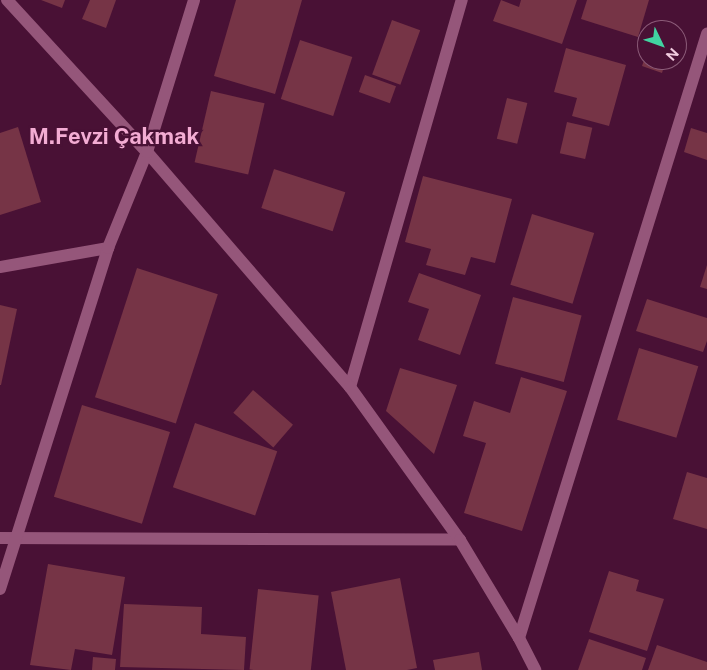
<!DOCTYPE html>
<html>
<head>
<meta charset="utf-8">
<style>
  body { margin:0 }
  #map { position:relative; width:707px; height:670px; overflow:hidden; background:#491135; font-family:"Public Sans",sans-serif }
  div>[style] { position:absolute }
  .building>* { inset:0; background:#763446; transform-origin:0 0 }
  .street>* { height:12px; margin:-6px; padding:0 6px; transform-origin:6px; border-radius:6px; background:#95567a }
  .secondary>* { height:12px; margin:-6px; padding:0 6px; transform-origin:6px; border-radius:6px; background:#95567a }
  span { translate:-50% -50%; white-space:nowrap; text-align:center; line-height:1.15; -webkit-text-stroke:4.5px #491135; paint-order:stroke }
  .district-label { font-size:22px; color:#f3acd3; font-weight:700 }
  .north { position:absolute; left:637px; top:20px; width:50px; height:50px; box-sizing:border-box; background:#491135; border:1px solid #8c5c79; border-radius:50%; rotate:132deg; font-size:14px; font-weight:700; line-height:20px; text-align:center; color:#f1ccdf }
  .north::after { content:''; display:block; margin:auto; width:18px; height:22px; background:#41d4a1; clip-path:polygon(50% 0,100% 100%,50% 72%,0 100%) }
</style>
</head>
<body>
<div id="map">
  <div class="building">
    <i style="clip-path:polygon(41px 0,65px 0,62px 8px)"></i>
    <i style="clip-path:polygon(90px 0,116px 0,106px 28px,82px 19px)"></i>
    <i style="clip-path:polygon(236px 0,302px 0,275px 94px,214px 76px)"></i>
    <i style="clip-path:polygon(501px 0,519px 7px,521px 0,577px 0,562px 44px,493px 21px)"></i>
    <i style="clip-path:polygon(587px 0,649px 0,638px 37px,581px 19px)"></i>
    <i style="left:392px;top:20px;width:30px;height:58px;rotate:20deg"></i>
    <i style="left:300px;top:40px;width:55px;height:62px;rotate:18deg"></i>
    <i style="clip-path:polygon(566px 48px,626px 65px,609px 126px,572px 116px,577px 98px,554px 92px)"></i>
    <i style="clip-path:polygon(647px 51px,647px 60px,666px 60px,662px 73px,642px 66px)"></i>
    <i style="left:365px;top:75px;width:33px;height:18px;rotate:20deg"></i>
    <i style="left:211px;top:91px;width:55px;height:73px;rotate:13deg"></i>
    <i style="left:507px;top:98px;width:21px;height:42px;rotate:14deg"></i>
    <i style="left:567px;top:122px;width:26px;height:32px;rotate:13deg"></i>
    <i style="clip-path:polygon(18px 127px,41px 202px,0 215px,0 133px)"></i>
    <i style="clip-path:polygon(691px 128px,707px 133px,707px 160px,684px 152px)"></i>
    <i style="left:274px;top:169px;width:75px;height:41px;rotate:18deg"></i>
    <i style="clip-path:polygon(423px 176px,512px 199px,495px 263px,471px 257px,465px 275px,426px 265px,431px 249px,405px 242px)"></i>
    <i style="left:532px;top:214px;width:65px;height:74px;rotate:17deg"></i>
    <i style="clip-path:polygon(707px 265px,707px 289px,700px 287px)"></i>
    <i style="left:137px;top:268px;width:85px;height:136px;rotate:18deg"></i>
    <i style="clip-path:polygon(419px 273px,481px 295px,460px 355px,418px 340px,429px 309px,408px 302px)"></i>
    <i style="left:513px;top:297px;width:71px;height:69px;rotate:15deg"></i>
    <i style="clip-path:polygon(647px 299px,707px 318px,707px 341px,703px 352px,636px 331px)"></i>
    <i style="clip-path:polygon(0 305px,17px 309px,1px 385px,0 385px)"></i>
    <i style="left:639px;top:348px;width:62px;height:75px;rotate:17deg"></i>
    <i style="clip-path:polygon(400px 368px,457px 385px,434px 454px,386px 411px)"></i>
    <i style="clip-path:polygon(521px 377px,567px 391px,522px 531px,464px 513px,486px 443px,463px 436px,474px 401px,510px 413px)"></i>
    <i style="left:253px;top:390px;width:53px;height:30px;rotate:41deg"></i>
    <i style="left:82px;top:405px;width:92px;height:96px;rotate:17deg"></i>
    <i style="left:195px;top:423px;width:87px;height:68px;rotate:19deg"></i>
    <i style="clip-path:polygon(687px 472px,707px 478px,707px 529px,673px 519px)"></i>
    <i style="clip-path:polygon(48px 564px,125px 577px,112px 655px,75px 649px,71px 670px,30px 665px)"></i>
    <i style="clip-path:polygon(609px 571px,639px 580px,636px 591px,664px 599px,647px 651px,589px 632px)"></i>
    <i style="clip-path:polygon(400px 578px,417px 668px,407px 670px,346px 670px,331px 592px)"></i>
    <i style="left:258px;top:589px;width:61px;height:81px;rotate:6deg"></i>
    <i style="clip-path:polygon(124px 604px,202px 607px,201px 634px,246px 637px,244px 670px,120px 667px)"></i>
    <i style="clip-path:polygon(589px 639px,646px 658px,642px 670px,578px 670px)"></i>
    <i style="clip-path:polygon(657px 645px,707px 662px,707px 670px,648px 670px)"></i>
    <i style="clip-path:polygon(479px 652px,482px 670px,435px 670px,433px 660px)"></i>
    <i style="clip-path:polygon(93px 657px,116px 659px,115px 670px,92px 670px)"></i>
  </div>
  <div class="street">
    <i style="left:0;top:267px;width:110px;rotate:-10deg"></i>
    <i style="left:350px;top:387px;width:403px;rotate:-73.9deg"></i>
    <i style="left:0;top:538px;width:460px;rotate:0.2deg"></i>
    <i style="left:519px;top:638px;width:633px;rotate:-72.71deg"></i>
  </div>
  <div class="secondary">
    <i style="left:7px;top:0;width:207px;rotate:47.4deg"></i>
    <i style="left:147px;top:152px;width:311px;rotate:49.2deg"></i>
    <i style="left:350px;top:387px;width:188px;rotate:54.3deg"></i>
    <i style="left:460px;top:540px;width:114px;rotate:59deg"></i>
    <i style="left:519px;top:638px;width:36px;rotate:63deg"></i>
    <i style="left:0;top:589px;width:358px;rotate:-72.4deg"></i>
    <i style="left:108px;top:248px;width:104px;rotate:-67.9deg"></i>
    <i style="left:147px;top:152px;width:159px;rotate:-72.8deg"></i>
  </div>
  <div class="district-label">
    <span style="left:114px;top:137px">M.Fevzi Çakmak</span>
  </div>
  <div class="north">N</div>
</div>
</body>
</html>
